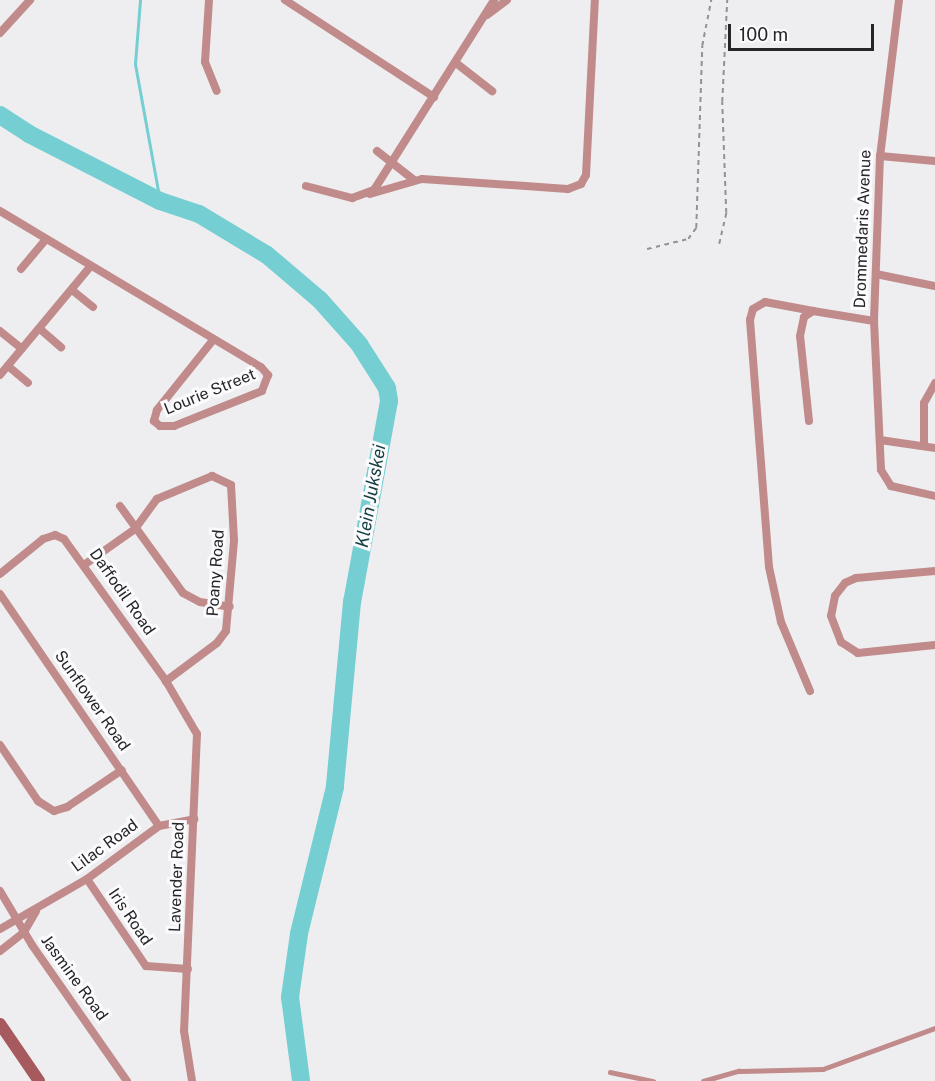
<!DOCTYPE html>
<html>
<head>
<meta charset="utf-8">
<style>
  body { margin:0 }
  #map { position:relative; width:935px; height:1081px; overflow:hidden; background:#eeeef0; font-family:"Public Sans",sans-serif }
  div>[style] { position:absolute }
  .stream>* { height:3px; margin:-1.5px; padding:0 1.5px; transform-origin:1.5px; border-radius:1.5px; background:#74ced2 }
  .river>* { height:18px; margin:-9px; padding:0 9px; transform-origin:9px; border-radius:9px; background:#74ced2 }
  .path>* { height:1.5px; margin-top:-0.75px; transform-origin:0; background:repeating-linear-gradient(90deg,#929294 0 4.5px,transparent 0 9px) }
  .lane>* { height:4.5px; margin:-2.25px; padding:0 2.25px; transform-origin:2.25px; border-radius:2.25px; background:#c18b8b }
  .street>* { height:8px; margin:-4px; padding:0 4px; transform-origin:4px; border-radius:4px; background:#c18b8b }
  .secondary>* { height:12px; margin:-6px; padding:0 6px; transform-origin:6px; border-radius:6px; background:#a65a5d }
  span { translate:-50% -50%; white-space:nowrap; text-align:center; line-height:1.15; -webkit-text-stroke:6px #fbfbfe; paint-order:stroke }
  .street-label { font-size:16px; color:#252526 }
  .water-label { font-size:18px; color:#164042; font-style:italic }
  .scale { position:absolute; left:728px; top:24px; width:146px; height:27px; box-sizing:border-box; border:3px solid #252526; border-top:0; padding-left:8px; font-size:18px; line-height:21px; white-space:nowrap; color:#252526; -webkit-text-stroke:4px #fbfbfe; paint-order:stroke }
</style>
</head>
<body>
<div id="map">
  <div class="stream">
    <i style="left:140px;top:0;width:64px;rotate:94.5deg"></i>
    <i style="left:135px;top:64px;width:139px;rotate:79.7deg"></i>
  </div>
  <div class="river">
    <i style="left:0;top:115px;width:35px;rotate:33deg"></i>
    <i style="left:29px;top:134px;width:147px;rotate:27.1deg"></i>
    <i style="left:160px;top:201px;width:41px;rotate:18.4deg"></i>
    <i style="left:199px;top:214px;width:79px;rotate:31.1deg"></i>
    <i style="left:267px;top:255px;width:70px;rotate:40.3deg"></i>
    <i style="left:320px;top:300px;width:59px;rotate:48.4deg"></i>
    <i style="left:359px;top:344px;width:52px;rotate:57.5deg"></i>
    <i style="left:387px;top:388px;width:13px;rotate:81deg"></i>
    <i style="left:389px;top:401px;width:204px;rotate:100.4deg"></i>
    <i style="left:352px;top:602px;width:186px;rotate:95.3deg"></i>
    <i style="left:335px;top:787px;width:151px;rotate:103.8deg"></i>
    <i style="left:299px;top:934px;width:64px;rotate:98.1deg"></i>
    <i style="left:290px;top:997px;width:85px;rotate:82.5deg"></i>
  </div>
  <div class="path">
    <i style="left:719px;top:244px;width:32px;rotate:-77deg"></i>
    <i style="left:726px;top:213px;width:111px;rotate:-92.1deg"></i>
    <i style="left:722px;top:102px;width:102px;rotate:-87.2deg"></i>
    <i style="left:647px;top:249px;width:42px;rotate:-13.7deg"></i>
    <i style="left:688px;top:239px;width:14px;rotate:-54deg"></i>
    <i style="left:696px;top:228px;width:182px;rotate:-88.1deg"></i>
    <i style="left:702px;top:46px;width:47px;rotate:-78.9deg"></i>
  </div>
  <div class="lane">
    <i style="left:610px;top:1072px;width:44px;rotate:11.8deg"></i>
    <i style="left:703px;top:1081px;width:37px;rotate:-16deg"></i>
    <i style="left:739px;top:1071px;width:84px;rotate:-1.4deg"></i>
    <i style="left:823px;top:1069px;width:119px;rotate:-20.1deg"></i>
  </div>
  <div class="street">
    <i style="left:209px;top:0;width:62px;rotate:93.7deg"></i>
    <i style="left:205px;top:62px;width:31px;rotate:68deg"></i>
    <i style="left:285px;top:0;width:178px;rotate:33.1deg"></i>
    <i style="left:899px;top:0;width:157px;rotate:96.9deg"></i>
    <i style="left:880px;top:156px;width:165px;rotate:92.1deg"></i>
    <i style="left:874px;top:321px;width:149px;rotate:87.3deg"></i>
    <i style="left:881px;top:470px;width:19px;rotate:58deg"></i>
    <i style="left:891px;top:486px;width:45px;rotate:12.8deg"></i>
    <i style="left:487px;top:15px;width:25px;rotate:-37deg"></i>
    <i style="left:0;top:33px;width:45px;rotate:-47.7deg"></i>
    <i style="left:456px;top:63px;width:46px;rotate:37.9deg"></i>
    <i style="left:377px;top:151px;width:47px;rotate:38.1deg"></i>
    <i style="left:880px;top:156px;width:55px;rotate:5.2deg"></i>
    <i style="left:306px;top:186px;width:48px;rotate:14.6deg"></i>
    <i style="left:352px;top:198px;width:23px;rotate:-20deg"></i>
    <i style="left:374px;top:190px;width:225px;rotate:-57.7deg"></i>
    <i style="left:370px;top:194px;width:54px;rotate:-16.1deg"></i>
    <i style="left:422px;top:179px;width:146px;rotate:3.9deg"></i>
    <i style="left:568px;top:189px;width:14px;rotate:-21deg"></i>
    <i style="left:581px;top:184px;width:10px;rotate:-61deg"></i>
    <i style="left:586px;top:175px;width:175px;rotate:-87.1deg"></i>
    <i style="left:0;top:211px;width:304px;rotate:30.9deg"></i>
    <i style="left:261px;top:367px;width:11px;rotate:49deg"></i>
    <i style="left:268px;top:375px;width:17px;rotate:111deg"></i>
    <i style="left:262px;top:391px;width:95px;rotate:158.3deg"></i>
    <i style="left:174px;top:426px;width:14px;rotate:180deg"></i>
    <i style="left:160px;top:426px;width:8px;rotate:-140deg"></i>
    <i style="left:154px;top:421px;width:11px;rotate:-75deg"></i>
    <i style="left:157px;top:410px;width:90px;rotate:-51.3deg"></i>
    <i style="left:21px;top:269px;width:38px;rotate:-50deg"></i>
    <i style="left:876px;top:274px;width:60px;rotate:11.5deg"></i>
    <i style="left:72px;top:290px;width:27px;rotate:39deg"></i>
    <i style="left:40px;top:329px;width:28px;rotate:41deg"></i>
    <i style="left:0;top:331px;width:28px;rotate:39deg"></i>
    <i style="left:8px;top:366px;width:26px;rotate:40deg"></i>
    <i style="left:0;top:375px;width:141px;rotate:-50.2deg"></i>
    <i style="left:809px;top:421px;width:85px;rotate:-96deg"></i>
    <i style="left:800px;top:336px;width:19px;rotate:-78deg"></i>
    <i style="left:804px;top:317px;width:11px;rotate:-34deg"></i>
    <i style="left:813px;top:311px;width:62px;rotate:9.3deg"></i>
    <i style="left:880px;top:440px;width:56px;rotate:8.3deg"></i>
    <i style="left:924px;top:446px;width:43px;rotate:-90deg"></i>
    <i style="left:924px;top:403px;width:23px;rotate:-61deg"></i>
    <i style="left:120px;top:506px;width:107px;rotate:54.1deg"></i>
    <i style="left:183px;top:593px;width:19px;rotate:28deg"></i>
    <i style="left:200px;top:602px;width:30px;rotate:9deg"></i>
    <i style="left:84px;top:565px;width:62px;rotate:-35.2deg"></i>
    <i style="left:135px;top:529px;width:37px;rotate:-54deg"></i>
    <i style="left:157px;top:499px;width:60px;rotate:-22.7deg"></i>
    <i style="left:212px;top:476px;width:21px;rotate:25deg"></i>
    <i style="left:231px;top:485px;width:56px;rotate:86.9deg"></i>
    <i style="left:234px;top:541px;width:90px;rotate:95.1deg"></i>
    <i style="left:226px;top:631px;width:15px;rotate:127deg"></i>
    <i style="left:217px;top:643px;width:64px;rotate:143.3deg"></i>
    <i style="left:935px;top:571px;width:79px;rotate:174.9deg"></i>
    <i style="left:856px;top:578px;width:12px;rotate:156deg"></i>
    <i style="left:845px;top:583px;width:16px;rotate:128deg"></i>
    <i style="left:835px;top:596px;width:20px;rotate:101deg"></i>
    <i style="left:831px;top:616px;width:28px;rotate:69deg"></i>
    <i style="left:841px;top:642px;width:20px;rotate:33deg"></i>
    <i style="left:858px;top:653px;width:77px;rotate:-5.9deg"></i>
    <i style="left:0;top:574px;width:55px;rotate:-39.1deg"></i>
    <i style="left:43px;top:539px;width:13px;rotate:-18deg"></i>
    <i style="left:55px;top:535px;width:10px;rotate:24deg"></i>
    <i style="left:64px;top:539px;width:175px;rotate:54.3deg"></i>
    <i style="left:166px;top:681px;width:61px;rotate:59.7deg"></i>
    <i style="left:197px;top:734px;width:297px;rotate:92.5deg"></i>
    <i style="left:184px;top:1031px;width:51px;rotate:80.9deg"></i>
    <i style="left:0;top:594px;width:281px;rotate:55.6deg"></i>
    <i style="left:810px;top:691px;width:75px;rotate:-112.8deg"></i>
    <i style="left:781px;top:622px;width:56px;rotate:-102.3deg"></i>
    <i style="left:769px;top:567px;width:248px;rotate:-94.4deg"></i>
    <i style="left:750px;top:320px;width:11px;rotate:-75deg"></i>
    <i style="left:753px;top:309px;width:14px;rotate:-30deg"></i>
    <i style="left:765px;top:302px;width:49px;rotate:10.6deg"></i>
    <i style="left:0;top:745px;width:68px;rotate:55.8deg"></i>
    <i style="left:38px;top:801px;width:19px;rotate:32deg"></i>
    <i style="left:54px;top:811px;width:14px;rotate:-17deg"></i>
    <i style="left:67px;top:807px;width:66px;rotate:-33.9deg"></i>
    <i style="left:87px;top:879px;width:105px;rotate:55.9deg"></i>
    <i style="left:146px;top:966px;width:42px;rotate:4.1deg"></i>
    <i style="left:0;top:891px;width:63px;rotate:59.3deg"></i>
    <i style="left:32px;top:945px;width:166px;rotate:55.1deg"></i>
    <i style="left:0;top:929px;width:100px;rotate:-29.9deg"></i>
    <i style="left:87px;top:879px;width:89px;rotate:-36.4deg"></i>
    <i style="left:159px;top:826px;width:36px;rotate:-11deg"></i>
    <i style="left:0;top:951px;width:31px;rotate:-38deg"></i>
    <i style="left:24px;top:932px;width:24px;rotate:-60deg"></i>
  </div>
  <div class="secondary">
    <i style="left:0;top:1024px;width:69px;rotate:55.6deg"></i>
  </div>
  <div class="street-label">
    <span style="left:863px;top:229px;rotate:-88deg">Drommedaris Avenue</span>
    <span style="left:210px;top:392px;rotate:-22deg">Lourie Street</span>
    <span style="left:216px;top:573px;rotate:-86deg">Poany Road</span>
    <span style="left:122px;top:592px;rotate:55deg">Daffodil Road</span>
    <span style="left:92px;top:701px;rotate:55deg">Sunflower Road</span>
    <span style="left:105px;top:846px;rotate:-36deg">Lilac Road</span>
    <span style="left:177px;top:877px;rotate:-88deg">Lavender Road</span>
    <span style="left:130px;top:917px;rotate:56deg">Iris Road</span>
    <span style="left:74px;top:978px;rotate:54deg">Jasmine Road</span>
  </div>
  <div class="water-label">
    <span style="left:371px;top:496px;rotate:-80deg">Klein Jukskei</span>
  </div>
  <div class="scale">100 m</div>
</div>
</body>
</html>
